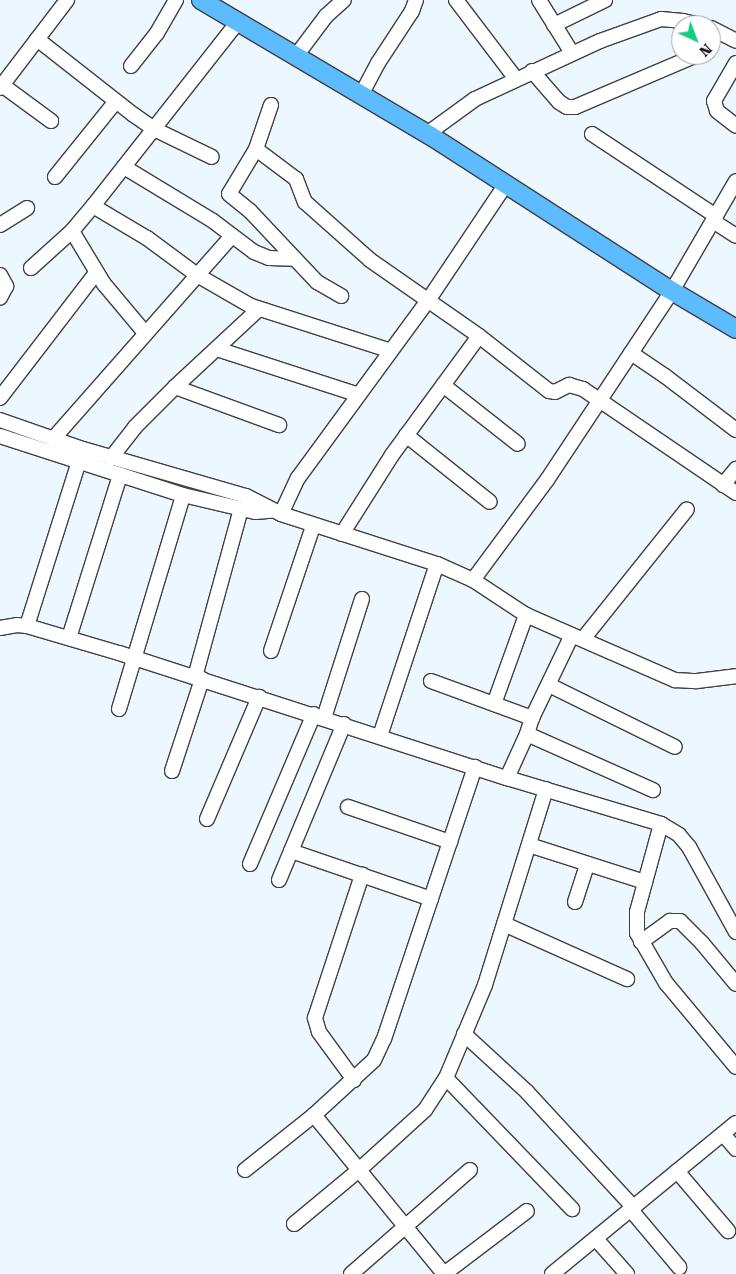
<!DOCTYPE html>
<html>
<head>
<meta charset="utf-8">
<style>
  body { margin:0 }
  #map { position:relative; width:736px; height:1274px; overflow:hidden; background:#edf7ff; font-family:"Roboto Serif",serif }
  div>[style] { position:absolute }
  .roads { filter:drop-shadow(1px 0 #404040) drop-shadow(-1px 0 #404040) drop-shadow(0 1px #404040) drop-shadow(0 -1px #404040) }
  .minor>* { height:14px; margin:-7px; padding:0 7px; transform-origin:7px; border-radius:7px; background:#fff }
  .major>* { height:18px; margin:-9px; padding:0 9px; transform-origin:9px; border-radius:9px; background:#5dbcff }
  span { translate:-50% -50%; white-space:nowrap; text-align:center; line-height:1.15; -webkit-text-stroke:5px #fff; paint-order:stroke }
  .north { position:absolute; left:671px; top:15px; width:50px; height:50px; box-sizing:border-box; background:#fff; border:1px solid #9e9e9e; border-radius:50%; rotate:137deg; font-size:14px; font-weight:700; line-height:20px; text-align:center; color:#0d0d0d }
  .north::after { content:''; display:block; margin:auto; width:18px; height:22px; background:#16cd85; clip-path:polygon(50% 0,100% 100%,50% 72%,0 100%) }
</style>
</head>
<body>
<div id="map">
  <div class="roads">
    <div class="minor">
      <i style="left:456px;top:0;width:99px;rotate:52.8deg"></i>
      <i style="left:539px;top:0;width:62px;rotate:58.1deg"></i>
      <i style="left:554px;top:25px;width:57px;rotate:-26.1deg"></i>
      <i style="left:711px;top:28px;width:28px;rotate:27deg"></i>
      <i style="left:37px;top:39px;width:123px;rotate:38.1deg"></i>
      <i style="left:134px;top:115px;width:24px;rotate:35deg"></i>
      <i style="left:154px;top:129px;width:64px;rotate:25.8deg"></i>
      <i style="left:296px;top:56px;width:50px;rotate:-53.1deg"></i>
      <i style="left:326px;top:16px;width:24px;rotate:-42deg"></i>
      <i style="left:736px;top:63px;width:44px;rotate:120.1deg"></i>
      <i style="left:714px;top:101px;width:10px;rotate:73deg"></i>
      <i style="left:717px;top:111px;width:24px;rotate:38deg"></i>
      <i style="left:131px;top:66px;width:42px;rotate:-51.8deg"></i>
      <i style="left:157px;top:33px;width:38px;rotate:-60deg"></i>
      <i style="left:532px;top:71px;width:41px;rotate:48.9deg"></i>
      <i style="left:559px;top:102px;width:9px;rotate:32deg"></i>
      <i style="left:567px;top:107px;width:8px"></i>
      <i style="left:575px;top:107px;width:133px;rotate:-23.1deg"></i>
      <i style="left:2px;top:85px;width:61px;rotate:36.3deg"></i>
      <i style="left:0;top:88px;width:111px;rotate:-52.7deg"></i>
      <i style="left:361px;top:95px;width:36px;rotate:-62deg"></i>
      <i style="left:378px;top:63px;width:62px;rotate:-56.8deg"></i>
      <i style="left:412px;top:11px;width:12px;rotate:-70deg"></i>
      <i style="left:271px;top:105px;width:46px;rotate:108.8deg"></i>
      <i style="left:256px;top:149px;width:52px;rotate:121deg"></i>
      <i style="left:229px;top:194px;width:27px;rotate:39deg"></i>
      <i style="left:250px;top:211px;width:98px;rotate:46.7deg"></i>
      <i style="left:317px;top:282px;width:28px;rotate:30deg"></i>
      <i style="left:427px;top:134px;width:59px;rotate:-36.1deg"></i>
      <i style="left:475px;top:99px;width:138px;rotate:-24.9deg"></i>
      <i style="left:600px;top:41px;width:65px;rotate:-19.8deg"></i>
      <i style="left:661px;top:19px;width:22px;rotate:5deg"></i>
      <i style="left:683px;top:21px;width:17px;rotate:13deg"></i>
      <i style="left:592px;top:134px;width:149px;rotate:33.5deg"></i>
      <i style="left:256px;top:149px;width:50px;rotate:36.9deg"></i>
      <i style="left:296px;top:179px;width:25px;rotate:69deg"></i>
      <i style="left:305px;top:202px;width:87px;rotate:41.7deg"></i>
      <i style="left:370px;top:260px;width:133px;rotate:34.9deg"></i>
      <i style="left:479px;top:336px;width:89px;rotate:38.2deg"></i>
      <i style="left:549px;top:391px;width:6px;rotate:9deg"></i>
      <i style="left:555px;top:392px;width:16px;rotate:-27deg"></i>
      <i style="left:569px;top:385px;width:15px;rotate:16deg"></i>
      <i style="left:583px;top:389px;width:185px;rotate:34.2deg"></i>
      <i style="left:124px;top:167px;width:104px;rotate:31.2deg"></i>
      <i style="left:213px;top:221px;width:51px;rotate:37.1deg"></i>
      <i style="left:254px;top:252px;width:16px;rotate:22deg"></i>
      <i style="left:269px;top:258px;width:25px;rotate:2deg"></i>
      <i style="left:55px;top:177px;width:97px;rotate:-51.2deg"></i>
      <i style="left:93px;top:206px;width:63px;rotate:30.7deg"></i>
      <i style="left:147px;top:238px;width:62px;rotate:36.5deg"></i>
      <i style="left:197px;top:275px;width:62px;rotate:29.9deg"></i>
      <i style="left:251px;top:306px;width:147px;rotate:17.8deg"></i>
      <i style="left:713px;top:221px;width:27px;rotate:33deg"></i>
      <i style="left:0;top:225px;width:32px;rotate:-32deg"></i>
      <i style="left:72px;top:231px;width:62px;rotate:58.9deg"></i>
      <i style="left:104px;top:284px;width:64px;rotate:50.1deg"></i>
      <i style="left:31px;top:268px;width:55px;rotate:-42.1deg"></i>
      <i style="left:72px;top:231px;width:33px;rotate:-50deg"></i>
      <i style="left:93px;top:206px;width:234px;rotate:-51.8deg"></i>
      <i style="left:0;top:275px;width:13px;rotate:61deg"></i>
      <i style="left:6px;top:286px;width:13px;rotate:117deg"></i>
      <i style="left:217px;top:349px;width:149px;rotate:17.9deg"></i>
      <i style="left:631px;top:353px;width:41px;rotate:34.1deg"></i>
      <i style="left:665px;top:376px;width:89px;rotate:37.3deg"></i>
      <i style="left:443px;top:385px;width:95px;rotate:38.2deg"></i>
      <i style="left:175px;top:387px;width:111px;rotate:20.1deg"></i>
      <i style="left:0;top:398px;width:158px;rotate:-52.5deg"></i>
      <i style="left:0;top:420px;width:88px;rotate:19.3deg"></i>
      <i style="left:83px;top:449px;width:170px;rotate:16.1deg"></i>
      <i style="left:246px;top:496px;width:39px;rotate:27deg"></i>
      <i style="left:281px;top:514px;width:164px;rotate:17.8deg"></i>
      <i style="left:437px;top:564px;width:39px;rotate:24deg"></i>
      <i style="left:473px;top:580px;width:64px;rotate:33.4deg"></i>
      <i style="left:526px;top:615px;width:163px;rotate:23.6deg"></i>
      <i style="left:675px;top:680px;width:22px;rotate:3deg"></i>
      <i style="left:697px;top:681px;width:39px;rotate:-7deg"></i>
      <i style="left:406px;top:435px;width:107px;rotate:38.6deg"></i>
      <i style="left:0;top:436px;width:192px;rotate:17.9deg"></i>
      <i style="left:183px;top:495px;width:74px;rotate:13.3deg"></i>
      <i style="left:255px;top:512px;width:16px;rotate:-4deg"></i>
      <i style="left:53px;top:439px;width:271px;rotate:-48.6deg"></i>
      <i style="left:111px;top:458px;width:39px;rotate:-52deg"></i>
      <i style="left:135px;top:427px;width:57px;rotate:-45deg"></i>
      <i style="left:175px;top:387px;width:115px;rotate:-42.9deg"></i>
      <i style="left:723px;top:485px;width:21px;rotate:-51deg"></i>
      <i style="left:281px;top:514px;width:40px;rotate:-65deg"></i>
      <i style="left:298px;top:478px;width:218px;rotate:-53.8deg"></i>
      <i style="left:427px;top:302px;width:142px;rotate:-56.2deg"></i>
      <i style="left:342px;top:534px;width:93px;rotate:-57.7deg"></i>
      <i style="left:392px;top:455px;width:147px;rotate:-53.8deg"></i>
      <i style="left:473px;top:580px;width:124px;rotate:-53.5deg"></i>
      <i style="left:547px;top:480px;width:227px;rotate:-56.5deg"></i>
      <i style="left:672px;top:291px;width:127px;rotate:-59.8deg"></i>
      <i style="left:27px;top:626px;width:179px;rotate:-72.5deg"></i>
      <i style="left:0;top:628px;width:17px;rotate:-10deg"></i>
      <i style="left:17px;top:625px;width:10px;rotate:6deg"></i>
      <i style="left:27px;top:626px;width:96px;rotate:16.4deg"></i>
      <i style="left:119px;top:653px;width:408px;rotate:17.9deg"></i>
      <i style="left:507px;top:778px;width:161px;rotate:16.6deg"></i>
      <i style="left:661px;top:824px;width:21px;rotate:31deg"></i>
      <i style="left:679px;top:835px;width:16px;rotate:50deg"></i>
      <i style="left:689px;top:847px;width:97px;rotate:61.1deg"></i>
      <i style="left:69px;top:638px;width:171px;rotate:-72.6deg"></i>
      <i style="left:583px;top:639px;width:166px;rotate:-51.3deg"></i>
      <i style="left:271px;top:651px;width:132px;rotate:-71.4deg"></i>
      <i style="left:195px;top:677px;width:174px;rotate:-74.7deg"></i>
      <i style="left:431px;top:681px;width:108px;rotate:20.1deg"></i>
      <i style="left:549px;top:685px;width:140px;rotate:26.2deg"></i>
      <i style="left:494px;top:704px;width:95px;rotate:-70.2deg"></i>
      <i style="left:119px;top:709px;width:223px;rotate:-73.3deg"></i>
      <i style="left:324px;top:718px;width:125px;rotate:-72.3deg"></i>
      <i style="left:527px;top:734px;width:138px;rotate:24deg"></i>
      <i style="left:380px;top:736px;width:181px;rotate:-71.7deg"></i>
      <i style="left:172px;top:771px;width:97px;rotate:-71.9deg"></i>
      <i style="left:507px;top:778px;width:48px;rotate:-65.6deg"></i>
      <i style="left:527px;top:734px;width:17px;rotate:-73deg"></i>
      <i style="left:532px;top:718px;width:92px;rotate:-64.3deg"></i>
      <i style="left:348px;top:807px;width:108px;rotate:18.9deg"></i>
      <i style="left:207px;top:819px;width:133px;rotate:-66.9deg"></i>
      <i style="left:661px;top:824px;width:91px;rotate:105.3deg"></i>
      <i style="left:637px;top:912px;width:21px;rotate:90deg"></i>
      <i style="left:637px;top:933px;width:58px;rotate:59.9deg"></i>
      <i style="left:666px;top:983px;width:109px;rotate:50.2deg"></i>
      <i style="left:529px;top:845px;width:122px;rotate:17.7deg"></i>
      <i style="left:291px;top:851px;width:148px;rotate:18.9deg"></i>
      <i style="left:250px;top:864px;width:163px;rotate:-66.9deg"></i>
      <i style="left:279px;top:880px;width:169px;rotate:-67.4deg"></i>
      <i style="left:575px;top:902px;width:40px;rotate:-72deg"></i>
      <i style="left:504px;top:924px;width:135px;rotate:24.1deg"></i>
      <i style="left:641px;top:942px;width:36px;rotate:-36deg"></i>
      <i style="left:670px;top:921px;width:10px"></i>
      <i style="left:680px;top:921px;width:31px;rotate:45deg"></i>
      <i style="left:702px;top:943px;width:53px;rotate:50.3deg"></i>
      <i style="left:464px;top:1034px;width:86px;rotate:42.6deg"></i>
      <i style="left:527px;top:1092px;width:158px;rotate:47.3deg"></i>
      <i style="left:446px;top:1078px;width:182px;rotate:46.1deg"></i>
      <i style="left:354px;top:1080px;width:59px;rotate:-126.1deg"></i>
      <i style="left:319px;top:1032px;width:15px;rotate:-106deg"></i>
      <i style="left:315px;top:1018px;width:151px;rotate:-71.8deg"></i>
      <i style="left:314px;top:1115px;width:205px;rotate:50.7deg"></i>
      <i style="left:723px;top:1134px;width:20px;rotate:49deg"></i>
      <i style="left:245px;top:1170px;width:88px;rotate:-38.6deg"></i>
      <i style="left:314px;top:1115px;width:81px;rotate:-42.5deg"></i>
      <i style="left:374px;top:1060px;width:23px;rotate:-65deg"></i>
      <i style="left:384px;top:1039px;width:287px;rotate:-71.5deg"></i>
      <i style="left:677px;top:1171px;width:79px;rotate:49.6deg"></i>
      <i style="left:631px;top:1210px;width:75px;rotate:49.9deg"></i>
      <i style="left:294px;top:1224px;width:85px;rotate:-39.7deg"></i>
      <i style="left:359px;top:1170px;width:89px;rotate:-42.3deg"></i>
      <i style="left:425px;top:1110px;width:38px;rotate:-57deg"></i>
      <i style="left:446px;top:1078px;width:101px;rotate:-67.2deg"></i>
      <i style="left:485px;top:985px;width:205px;rotate:-72.7deg"></i>
      <i style="left:596px;top:1239px;width:47px;rotate:48.5deg"></i>
      <i style="left:351px;top:1274px;width:158px;rotate:-41.2deg"></i>
      <i style="left:444px;top:1274px;width:104px;rotate:-37.2deg"></i>
      <i style="left:552px;top:1274px;width:238px;rotate:-39.4deg"></i>
    </div>
    <div class="major">
      <i style="left:201px;top:0;width:267px;rotate:30.6deg"></i>
      <i style="left:431px;top:136px;width:281px;rotate:32.8deg"></i>
      <i style="left:667px;top:288px;width:80px;rotate:30.7deg"></i>
    </div>
  </div>
  <div class="north">N</div>
</div>
</body>
</html>
